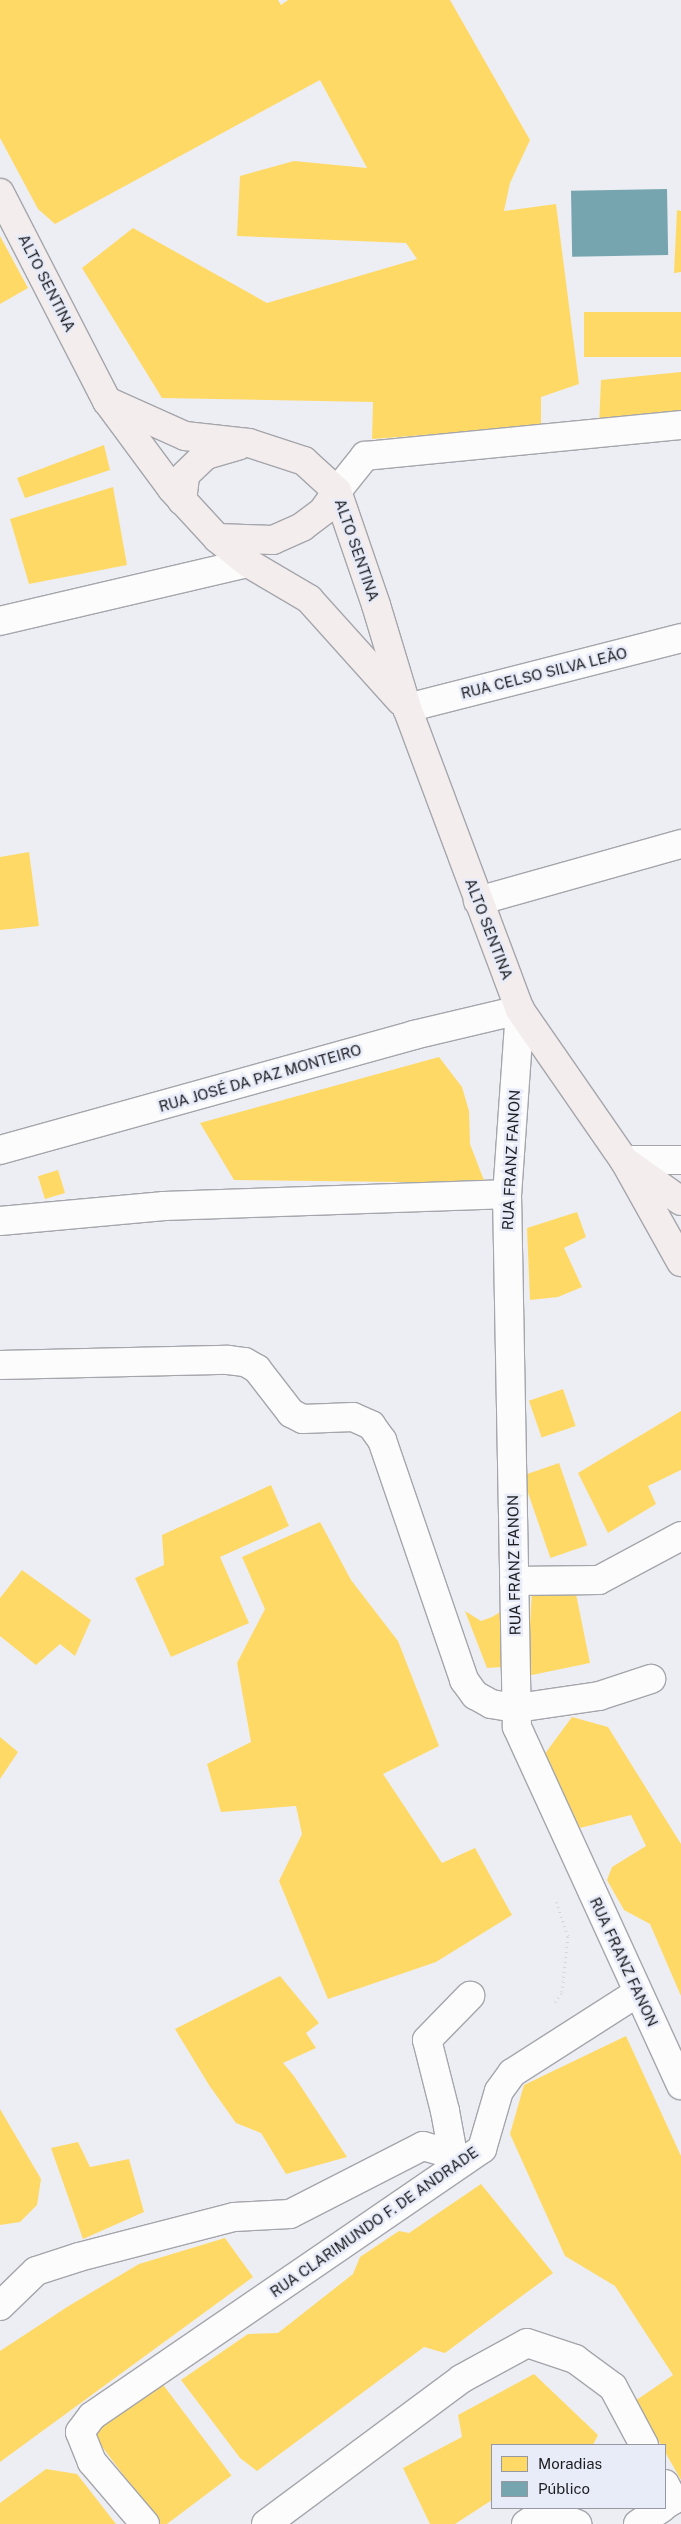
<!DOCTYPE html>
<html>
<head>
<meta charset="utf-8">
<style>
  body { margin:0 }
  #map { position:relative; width:681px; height:2524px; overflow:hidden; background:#eceef4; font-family:"Public Sans",sans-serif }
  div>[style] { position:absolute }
  .homes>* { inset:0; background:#ffd966; transform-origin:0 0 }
  .public>* { inset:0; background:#76a5af; transform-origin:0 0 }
  .path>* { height:3px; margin-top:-1.5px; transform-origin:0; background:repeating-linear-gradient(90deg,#d6d6d8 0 1px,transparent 0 5px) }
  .roads { filter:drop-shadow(1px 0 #a5a6ab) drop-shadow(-1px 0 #a5a6ab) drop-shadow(0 1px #a5a6ab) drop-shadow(0 -1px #a5a6ab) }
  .minor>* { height:28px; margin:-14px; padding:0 14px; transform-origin:14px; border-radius:14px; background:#fcfcfd }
  .major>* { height:28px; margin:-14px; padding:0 14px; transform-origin:14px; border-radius:14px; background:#f4eded }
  span { translate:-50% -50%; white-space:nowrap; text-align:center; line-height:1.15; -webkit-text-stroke:5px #e8ecf8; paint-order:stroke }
  .street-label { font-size:15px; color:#1c1d21 }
  .legend { position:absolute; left:491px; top:2444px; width:175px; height:65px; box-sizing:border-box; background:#e8ecf8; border:1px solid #9699a2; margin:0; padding:6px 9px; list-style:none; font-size:15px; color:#1c1d21 }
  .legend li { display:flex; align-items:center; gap:10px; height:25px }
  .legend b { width:25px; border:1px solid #9699a2 }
</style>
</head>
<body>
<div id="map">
  <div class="homes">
    <i style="clip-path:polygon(0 0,278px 0,281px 5px,288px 0,450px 0,530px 140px,510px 183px,504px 211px,556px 204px,579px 384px,541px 397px,541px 426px,372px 439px,373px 402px,162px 398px,82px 268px,133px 228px,267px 303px,417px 259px,406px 243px,237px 236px,240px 176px,294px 161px,367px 168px,320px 80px,55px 224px,38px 209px,0 138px)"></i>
    <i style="clip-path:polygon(677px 210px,681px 211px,681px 272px,674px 273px)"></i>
    <i style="clip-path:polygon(0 236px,28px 288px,0 304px)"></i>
    <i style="left:681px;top:312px;width:45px;height:97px;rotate:90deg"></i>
    <i style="clip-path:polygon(681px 372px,681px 414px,599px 426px,601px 380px)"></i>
    <i style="clip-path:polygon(104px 445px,110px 470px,25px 498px,17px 478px)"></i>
    <i style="clip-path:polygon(113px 487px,127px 565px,29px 584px,10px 519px)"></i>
    <i style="clip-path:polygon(29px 852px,39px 926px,0 930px,0 857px)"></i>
    <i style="clip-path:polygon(439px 1057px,462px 1087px,469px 1111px,470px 1144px,485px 1183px,234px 1180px,200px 1123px)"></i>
    <i style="left:58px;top:1170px;width:24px;height:21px;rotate:73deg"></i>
    <i style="clip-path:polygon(577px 1212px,586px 1237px,564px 1248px,582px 1287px,558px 1297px,530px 1300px,527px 1228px)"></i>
    <i style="left:563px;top:1389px;width:39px;height:36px;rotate:71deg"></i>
    <i style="clip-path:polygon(681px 1411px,681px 1470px,648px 1486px,656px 1504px,608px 1533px,578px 1473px)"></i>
    <i style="left:559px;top:1463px;width:87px;height:39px;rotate:71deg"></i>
    <i style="clip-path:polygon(271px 1485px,289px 1526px,220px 1557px,249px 1623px,171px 1657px,135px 1578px,164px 1565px,162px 1535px)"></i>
    <i style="clip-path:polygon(320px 1522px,351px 1580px,398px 1641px,439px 1746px,383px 1774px,442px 1863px,475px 1848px,512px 1915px,436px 1962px,328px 1999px,279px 1881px,302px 1834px,296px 1806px,221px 1812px,207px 1764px,251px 1742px,237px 1663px,265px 1609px,242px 1557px)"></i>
    <i style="clip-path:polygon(22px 1570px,91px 1620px,75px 1656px,60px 1644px,36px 1665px,0 1636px,0 1598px)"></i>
    <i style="clip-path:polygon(574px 1584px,590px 1663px,527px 1676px,532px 1590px)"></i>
    <i style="clip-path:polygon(505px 1609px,502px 1667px,487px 1668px,465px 1611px,481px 1621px,492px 1617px)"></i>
    <i style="clip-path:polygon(572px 1717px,608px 1727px,681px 1844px,681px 1996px,650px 1924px,624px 1910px,607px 1880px,612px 1867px,646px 1846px,631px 1815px,580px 1828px,544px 1755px)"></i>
    <i style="clip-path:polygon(0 1737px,18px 1752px,0 1779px)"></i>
    <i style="clip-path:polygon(280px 1976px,319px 2023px,306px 2033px,316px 2048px,283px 2063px,294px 2076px,347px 2157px,286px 2174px,261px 2133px,236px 2123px,209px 2085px,175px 2029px)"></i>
    <i style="clip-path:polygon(626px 2036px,681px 2156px,681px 2480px,665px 2452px,665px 2445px,661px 2445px,635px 2401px,673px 2375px,615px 2286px,565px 2256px,510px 2134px,524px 2085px)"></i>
    <i style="clip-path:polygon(0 2109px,41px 2179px,37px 2205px,20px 2222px,0 2225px)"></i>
    <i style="clip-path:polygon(78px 2142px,90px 2167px,129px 2159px,144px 2212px,83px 2239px,51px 2148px)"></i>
    <i style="clip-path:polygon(481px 2184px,553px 2273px,445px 2353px,424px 2347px,257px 2471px,240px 2458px,181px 2380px,248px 2334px,278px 2333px,353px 2274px,360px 2257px,399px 2231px,409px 2233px)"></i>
    <i style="clip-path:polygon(225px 2238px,253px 2277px,0 2462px,0 2351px,67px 2307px,139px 2264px)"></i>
    <i style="clip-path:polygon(534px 2374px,598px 2435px,593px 2445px,492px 2445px,492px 2500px,455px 2524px,430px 2524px,403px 2468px,462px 2437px,458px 2415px)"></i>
    <i style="left:161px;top:2382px;width:117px;height:86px;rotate:53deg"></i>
    <i style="clip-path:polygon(46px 2469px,77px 2474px,116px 2524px,0 2524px,0 2503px)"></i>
  </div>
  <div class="public">
    <i style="left:667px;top:189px;width:66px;height:96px;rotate:89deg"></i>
  </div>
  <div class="path">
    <i style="left:555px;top:2002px;width:12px;rotate:-55deg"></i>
    <i style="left:562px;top:1992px;width:56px;rotate:-83.9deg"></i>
    <i style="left:568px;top:1936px;width:37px;rotate:-109deg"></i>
  </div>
  <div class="roads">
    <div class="minor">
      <i style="left:337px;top:491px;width:45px;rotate:-51.3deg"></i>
      <i style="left:365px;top:456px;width:318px;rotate:-5.6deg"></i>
      <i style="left:0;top:621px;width:255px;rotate:-13.2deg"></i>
      <i style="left:407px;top:708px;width:283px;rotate:-14.3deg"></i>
      <i style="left:478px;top:901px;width:211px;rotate:-15.7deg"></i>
      <i style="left:0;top:1150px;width:430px;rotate:-15.5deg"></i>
      <i style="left:414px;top:1035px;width:109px;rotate:-13.3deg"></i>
      <i style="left:520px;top:1010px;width:184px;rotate:94deg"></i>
      <i style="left:507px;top:1194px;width:533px;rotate:88.93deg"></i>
      <i style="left:517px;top:1727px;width:394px;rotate:65.4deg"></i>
      <i style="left:624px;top:1160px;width:57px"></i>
      <i style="left:0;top:1221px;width:165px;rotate:-5.2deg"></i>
      <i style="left:164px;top:1206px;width:343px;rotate:-2deg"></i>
      <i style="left:0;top:1365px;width:228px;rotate:-1.3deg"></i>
      <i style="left:228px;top:1360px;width:17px;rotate:7deg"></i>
      <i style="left:245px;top:1362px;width:14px;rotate:30deg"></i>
      <i style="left:257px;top:1369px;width:56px;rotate:52.3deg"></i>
      <i style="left:291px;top:1413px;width:13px;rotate:27deg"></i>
      <i style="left:303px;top:1419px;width:50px;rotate:-2.3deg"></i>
      <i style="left:353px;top:1417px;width:20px;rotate:24deg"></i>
      <i style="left:371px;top:1425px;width:19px;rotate:54deg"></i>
      <i style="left:382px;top:1440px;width:254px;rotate:71.1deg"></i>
      <i style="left:464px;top:1680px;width:19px;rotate:54deg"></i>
      <i style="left:475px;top:1695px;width:18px;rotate:29deg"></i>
      <i style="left:491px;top:1704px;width:26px;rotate:9deg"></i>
      <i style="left:517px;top:1708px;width:83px;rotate:-8.3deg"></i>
      <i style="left:599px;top:1696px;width:55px;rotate:-18.1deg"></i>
      <i style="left:514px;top:1581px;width:85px;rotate:-0.7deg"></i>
      <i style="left:599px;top:1580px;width:93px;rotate:-28.2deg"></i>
      <i style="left:454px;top:2160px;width:50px;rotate:-100.4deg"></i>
      <i style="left:445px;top:2111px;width:73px;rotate:-104.2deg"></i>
      <i style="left:427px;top:2040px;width:62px;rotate:-45.7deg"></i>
      <i style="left:0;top:2306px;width:50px;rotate:-44.2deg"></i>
      <i style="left:36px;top:2271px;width:45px;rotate:-18deg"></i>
      <i style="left:79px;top:2257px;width:160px;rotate:-14.5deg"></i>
      <i style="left:234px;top:2217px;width:56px;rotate:-3.1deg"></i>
      <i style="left:290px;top:2214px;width:149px;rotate:-27.1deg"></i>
      <i style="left:423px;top:2146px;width:25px;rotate:16deg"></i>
      <i style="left:447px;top:2153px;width:16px;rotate:43deg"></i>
      <i style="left:665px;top:2484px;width:18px;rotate:63deg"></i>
      <i style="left:673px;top:2500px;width:9px;rotate:148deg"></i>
      <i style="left:145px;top:2524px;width:82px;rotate:-130.5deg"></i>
      <i style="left:92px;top:2462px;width:32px;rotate:-112deg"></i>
      <i style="left:80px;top:2432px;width:20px;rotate:-53deg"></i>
      <i style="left:92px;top:2416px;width:473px;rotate:-34.4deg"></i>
      <i style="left:482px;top:2149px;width:60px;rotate:-73.7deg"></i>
      <i style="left:499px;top:2091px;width:22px;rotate:-54deg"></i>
      <i style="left:512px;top:2073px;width:148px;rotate:-32.6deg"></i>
      <i style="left:266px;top:2524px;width:243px;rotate:-36.6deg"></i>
      <i style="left:461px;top:2379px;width:75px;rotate:-28.6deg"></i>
      <i style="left:527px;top:2343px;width:51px;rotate:18.4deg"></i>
      <i style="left:575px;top:2359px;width:47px;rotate:36.4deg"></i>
      <i style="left:613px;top:2387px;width:66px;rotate:61.9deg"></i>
      <i style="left:526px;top:2524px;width:23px;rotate:-34deg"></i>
      <i style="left:545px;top:2511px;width:35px;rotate:22deg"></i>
      <i style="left:638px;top:2524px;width:29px;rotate:-34deg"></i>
    </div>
    <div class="major">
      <i style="left:0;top:193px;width:234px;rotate:62.8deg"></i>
      <i style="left:107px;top:401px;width:109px;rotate:53.5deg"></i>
      <i style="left:172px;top:489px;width:67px;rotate:47.4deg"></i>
      <i style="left:217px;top:538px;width:40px;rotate:39deg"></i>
      <i style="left:248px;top:563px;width:71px;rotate:30.5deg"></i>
      <i style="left:309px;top:599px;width:137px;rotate:48deg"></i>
      <i style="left:107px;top:401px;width:85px;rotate:24.2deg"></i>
      <i style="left:185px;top:436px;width:64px;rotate:6.2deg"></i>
      <i style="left:249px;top:443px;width:58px;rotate:18.1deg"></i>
      <i style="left:304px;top:461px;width:45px;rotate:42.3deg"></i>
      <i style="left:337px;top:491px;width:120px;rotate:71.1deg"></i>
      <i style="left:376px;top:605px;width:108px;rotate:73.2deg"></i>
      <i style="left:407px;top:708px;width:322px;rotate:69.5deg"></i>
      <i style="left:520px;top:1010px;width:183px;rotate:55.3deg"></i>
      <i style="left:624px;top:1160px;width:117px;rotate:60.8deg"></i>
      <i style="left:182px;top:501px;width:26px;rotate:-83deg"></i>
      <i style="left:185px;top:475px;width:29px;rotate:-44deg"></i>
      <i style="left:206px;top:455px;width:33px;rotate:-16deg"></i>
      <i style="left:217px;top:538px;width:56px;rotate:2deg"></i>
      <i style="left:273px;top:540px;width:32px;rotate:-24deg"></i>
      <i style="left:302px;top:527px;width:26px;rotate:-37deg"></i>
      <i style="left:323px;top:511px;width:24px;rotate:-55deg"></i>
      <i style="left:629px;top:1164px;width:64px;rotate:35.4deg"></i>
    </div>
  </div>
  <div class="street-label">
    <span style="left:47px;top:283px;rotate:63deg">ALTO SENTINA</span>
    <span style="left:357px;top:550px;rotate:71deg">ALTO SENTINA</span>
    <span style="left:544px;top:673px;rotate:-14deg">RUA CELSO SILVA LEÃO</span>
    <span style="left:489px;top:929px;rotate:69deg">ALTO SENTINA</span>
    <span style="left:260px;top:1078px;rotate:-16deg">RUA JOSÉ DA PAZ MONTEIRO</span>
    <span style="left:511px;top:1160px;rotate:-87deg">RUA FRANZ FANON</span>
    <span style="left:514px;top:1565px;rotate:-91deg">RUA FRANZ FANON</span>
    <span style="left:624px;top:1962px;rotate:65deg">RUA FRANZ FANON</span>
    <span style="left:374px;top:2222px;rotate:-35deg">RUA CLARIMUNDO F. DE ANDRADE</span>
  </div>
  <ul class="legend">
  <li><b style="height:14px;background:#ffd966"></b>Moradias</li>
  <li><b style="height:14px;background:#76a5af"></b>Público</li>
  </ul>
</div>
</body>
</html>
